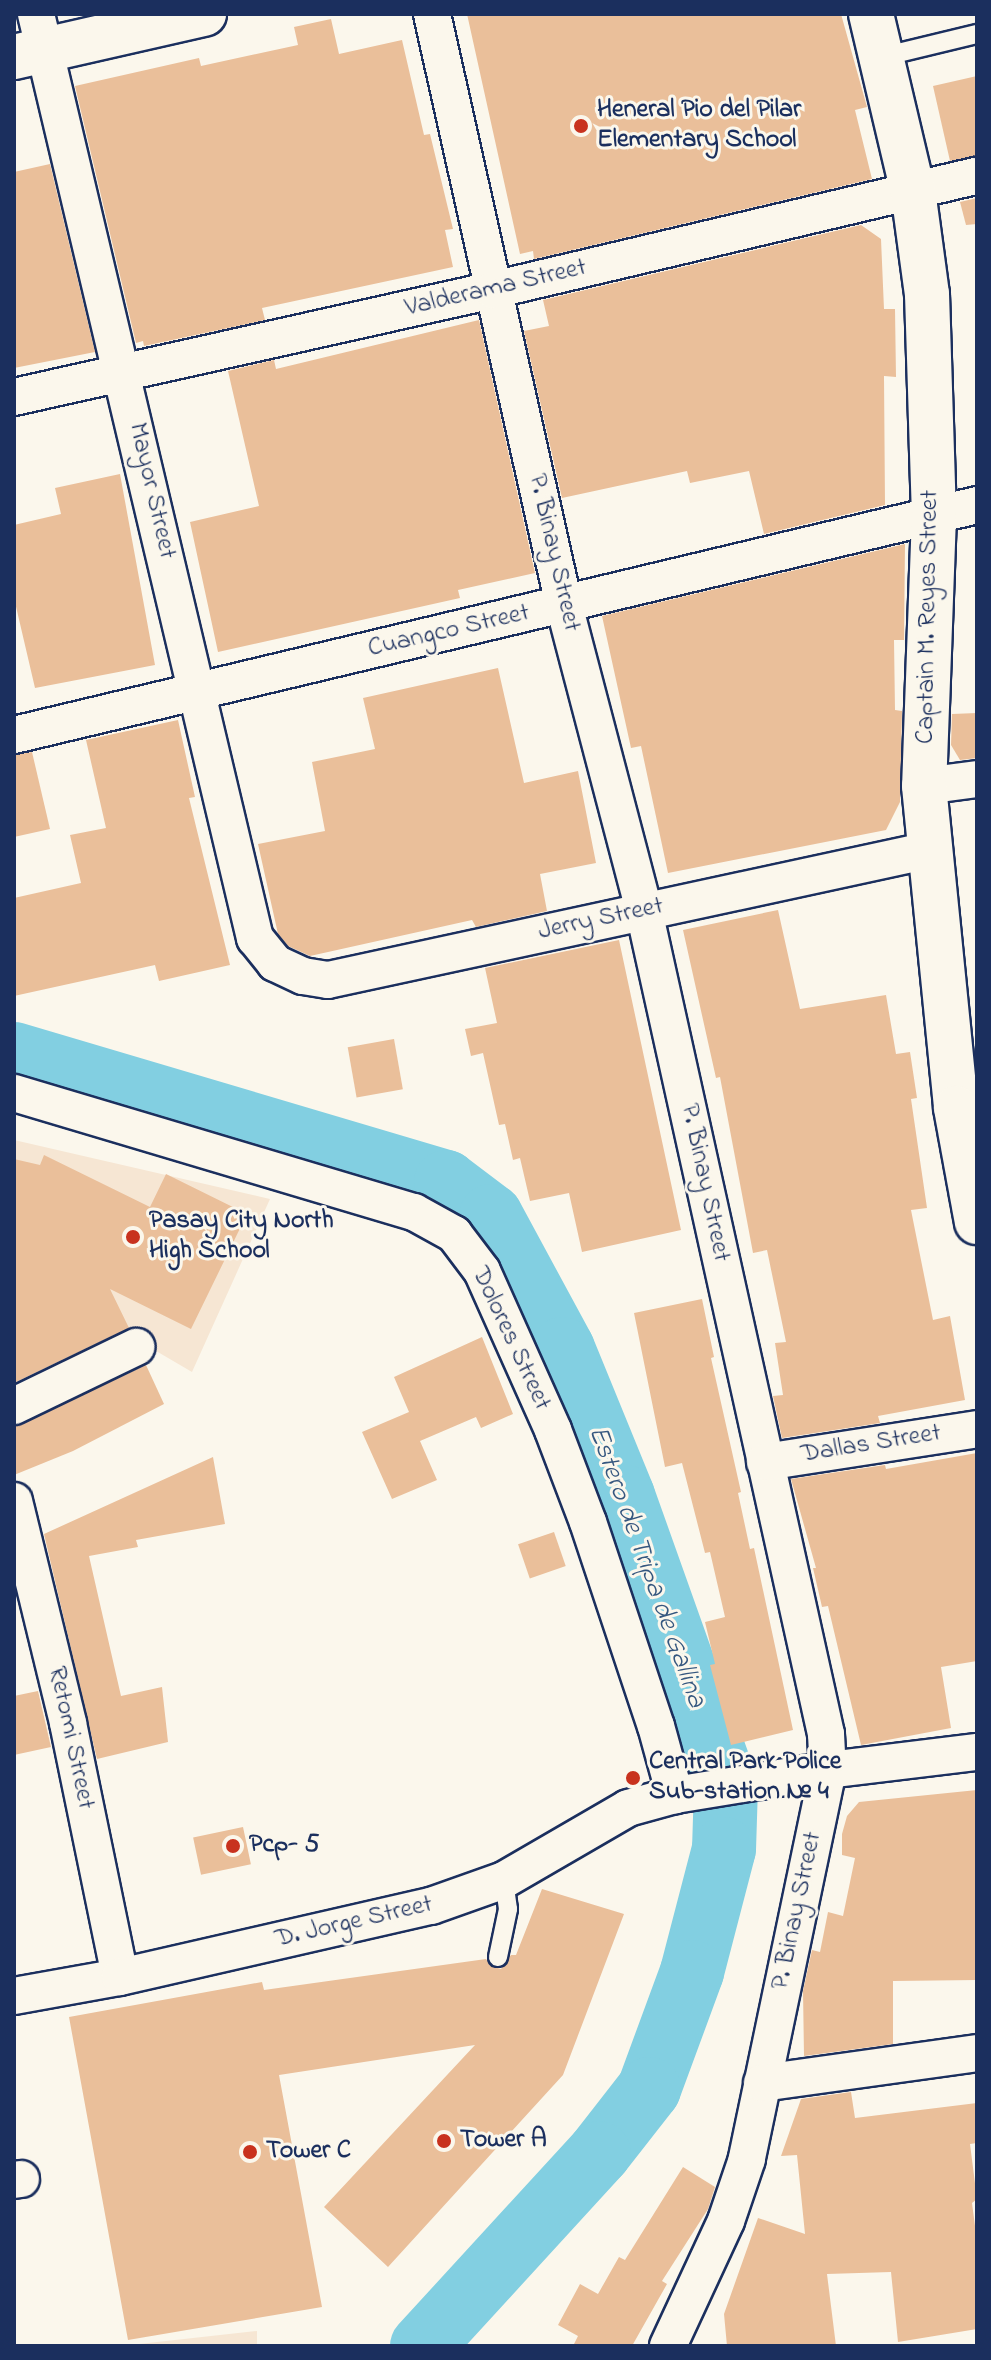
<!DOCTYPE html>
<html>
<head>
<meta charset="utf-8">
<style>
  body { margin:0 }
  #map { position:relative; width:991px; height:2360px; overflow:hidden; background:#fbf7ec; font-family:"Indie Flower",sans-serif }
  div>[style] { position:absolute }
  .built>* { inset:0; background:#f6e6d3 }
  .river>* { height:64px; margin:-32px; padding:0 32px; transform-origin:32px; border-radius:32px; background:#82cfe1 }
  .building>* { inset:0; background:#eabf9a; transform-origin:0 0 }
  .roads { filter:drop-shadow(2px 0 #1b2f5e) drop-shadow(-2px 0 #1b2f5e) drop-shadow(0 2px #1b2f5e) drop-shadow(0 -2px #1b2f5e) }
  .service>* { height:18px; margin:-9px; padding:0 9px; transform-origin:9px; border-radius:9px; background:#fbf7ec }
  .minor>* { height:36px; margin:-18px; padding:0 18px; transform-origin:18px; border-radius:18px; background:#fbf7ec }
  .tertiary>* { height:44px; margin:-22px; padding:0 22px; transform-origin:22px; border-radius:22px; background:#fbf7ec }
  .secondary>* { height:44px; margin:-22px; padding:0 22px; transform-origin:22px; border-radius:22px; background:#fbf7ec }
  .dots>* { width:22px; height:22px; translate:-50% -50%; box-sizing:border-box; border:4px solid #fbf7ec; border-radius:50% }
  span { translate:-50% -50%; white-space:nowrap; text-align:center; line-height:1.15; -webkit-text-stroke:6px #fbf7ec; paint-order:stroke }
  .poi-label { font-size:26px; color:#1b2f5e; font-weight:700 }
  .left { translate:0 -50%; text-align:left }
  .street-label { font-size:26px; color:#1b2f5e }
  .water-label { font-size:28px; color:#35577f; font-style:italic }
  .frame { position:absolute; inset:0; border:16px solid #1b2f5e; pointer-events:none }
</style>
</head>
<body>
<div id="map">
  <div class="built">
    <i style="clip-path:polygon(14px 1140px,270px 1199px,192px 1372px,28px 1276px,14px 1282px)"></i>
    <i style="clip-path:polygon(257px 2331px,257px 2346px,121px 2346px)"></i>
  </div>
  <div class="river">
    <i style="left:14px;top:1054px;width:451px;rotate:16.5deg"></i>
    <i style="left:446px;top:1182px;width:56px;rotate:37.1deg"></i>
    <i style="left:491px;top:1216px;width:151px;rotate:61.6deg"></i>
    <i style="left:563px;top:1349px;width:159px;rotate:67.8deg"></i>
    <i style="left:623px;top:1496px;width:308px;rotate:70.4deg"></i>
    <i style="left:726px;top:1786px;width:63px;rotate:91.8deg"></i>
    <i style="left:724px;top:1849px;width:127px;rotate:104.6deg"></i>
    <i style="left:692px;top:1972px;width:125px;rotate:110.2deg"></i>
    <i style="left:649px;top:2089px;width:81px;rotate:128deg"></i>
    <i style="left:599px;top:2153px;width:262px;rotate:132.5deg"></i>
  </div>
  <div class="building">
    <i style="clip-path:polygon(467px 14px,841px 14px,867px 107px,855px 110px,872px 179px,534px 259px,533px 251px,520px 254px)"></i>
    <i style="clip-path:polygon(331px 19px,339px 54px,402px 40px,424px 135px,430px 134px,453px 229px,445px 230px,453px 267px,262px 308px,265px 320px,144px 346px,143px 341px,136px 343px,75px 86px,199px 58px,201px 66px,298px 45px,294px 27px)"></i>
    <i style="clip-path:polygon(977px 76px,977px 156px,950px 161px,933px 86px)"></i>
    <i style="clip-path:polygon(50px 164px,95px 352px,14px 368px,14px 172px)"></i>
    <i style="clip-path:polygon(977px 198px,977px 224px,966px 225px,960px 202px)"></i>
    <i style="clip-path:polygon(861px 225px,881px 239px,884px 309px,895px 309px,896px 377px,884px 376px,885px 505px,764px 534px,749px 471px,690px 483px,687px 471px,562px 498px,524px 331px,549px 326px,543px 300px)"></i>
    <i style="clip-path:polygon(479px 320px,535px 573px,458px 590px,460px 598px,218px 652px,190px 522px,259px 506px,228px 371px,274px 360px,276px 369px)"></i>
    <i style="clip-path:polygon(120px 474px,155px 665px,35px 688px,14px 598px,14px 525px,61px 514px,55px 488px)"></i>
    <i style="clip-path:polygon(905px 544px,904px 640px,894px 640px,895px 710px,902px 711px,900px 802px,886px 830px,668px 873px,641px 746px,631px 748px,602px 616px)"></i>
    <i style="clip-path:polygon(498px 668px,524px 783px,578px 771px,596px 863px,540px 874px,547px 911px,476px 927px,472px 920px,310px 956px,288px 946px,278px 934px,258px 844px,325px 831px,312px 762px,375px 749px,363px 698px)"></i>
    <i style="clip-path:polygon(977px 713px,977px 758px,960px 760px,951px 745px,952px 714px)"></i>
    <i style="clip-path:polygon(178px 720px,195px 797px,189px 798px,230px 965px,159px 981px,155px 965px,14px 996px,14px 898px,81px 883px,70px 835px,106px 828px,86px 740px)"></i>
    <i style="clip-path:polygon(32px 752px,50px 829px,14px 837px,14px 755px)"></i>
    <i style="clip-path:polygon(778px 910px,800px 1009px,886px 995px,896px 1054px,910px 1052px,917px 1098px,911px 1099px,927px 1208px,911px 1210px,933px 1320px,950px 1316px,965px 1400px,878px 1416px,880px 1423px,782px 1438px,773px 1396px,783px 1395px,775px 1343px,786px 1342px,767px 1250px,753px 1253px,720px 1077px,716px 1078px,683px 930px)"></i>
    <i style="clip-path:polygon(619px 940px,681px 1230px,582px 1252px,569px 1193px,530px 1201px,520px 1158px,513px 1160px,505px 1124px,499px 1125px,483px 1053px,471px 1056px,465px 1029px,497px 1023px,485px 968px)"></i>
    <i style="left:394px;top:1039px;width:51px;height:47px;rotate:80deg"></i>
    <i style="clip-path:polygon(44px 1155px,150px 1207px,166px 1174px,247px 1214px,191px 1329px,110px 1289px,129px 1328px,14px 1383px,14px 1159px,40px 1165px)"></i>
    <i style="clip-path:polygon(702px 1299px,714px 1357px,711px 1358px,741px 1492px,738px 1493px,750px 1549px,754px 1548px,793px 1730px,731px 1745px,710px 1665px,715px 1664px,705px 1622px,725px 1617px,710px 1552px,705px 1553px,682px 1463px,665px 1467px,634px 1313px)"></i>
    <i style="clip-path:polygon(482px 1337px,513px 1414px,481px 1428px,476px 1417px,420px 1441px,437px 1480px,392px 1499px,362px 1432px,409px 1412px,394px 1377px)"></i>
    <i style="clip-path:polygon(146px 1365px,164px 1404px,73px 1451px,14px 1475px,14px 1427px)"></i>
    <i style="clip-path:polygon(977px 1453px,977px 1661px,941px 1667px,951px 1728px,861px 1745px,828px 1606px,822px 1607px,813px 1568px,816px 1568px,791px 1479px,885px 1465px,886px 1469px)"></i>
    <i style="clip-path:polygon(213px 1457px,225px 1524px,136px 1540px,138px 1547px,89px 1556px,121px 1696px,162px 1687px,168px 1742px,97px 1759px,44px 1534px)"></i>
    <i style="left:554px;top:1532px;width:36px;height:38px;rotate:71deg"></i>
    <i style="clip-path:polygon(38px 1691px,51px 1747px,14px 1755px,14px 1696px)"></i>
    <i style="clip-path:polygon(977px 1790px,977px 1980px,893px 1981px,893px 2044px,804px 2056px,803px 1991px,812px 1950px,820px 1952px,828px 1912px,843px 1916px,855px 1858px,842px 1855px,842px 1834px,847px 1816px,859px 1802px)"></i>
    <i style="left:243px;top:1827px;width:38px;height:51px;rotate:78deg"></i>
    <i style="clip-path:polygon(542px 1889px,624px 1914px,563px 2075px,388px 2267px,324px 2207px,475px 2045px,279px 2075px,322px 2307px,128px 2340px,69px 2017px,262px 1982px,264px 1990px,486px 1959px,491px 1966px,501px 1969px,511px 1955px,516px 1955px)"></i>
    <i style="clip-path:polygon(851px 2092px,855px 2118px,977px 2103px,977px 2143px,970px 2144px,977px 2199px,972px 2203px,977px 2241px,977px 2329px,898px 2342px,891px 2272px,827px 2274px,836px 2346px,727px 2346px,724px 2314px,758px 2218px,805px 2234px,797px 2155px,781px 2156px,801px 2099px)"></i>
    <i style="clip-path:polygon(683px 2167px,715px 2187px,708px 2209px,662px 2281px,667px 2284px,632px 2346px,573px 2346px,578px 2336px,558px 2325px,580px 2284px,598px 2294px,619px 2257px,625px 2260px)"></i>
  </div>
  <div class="roads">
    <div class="service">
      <i style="left:882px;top:57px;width:98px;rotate:-13.6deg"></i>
      <i style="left:498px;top:1957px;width:49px;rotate:-78.2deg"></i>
      <i style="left:508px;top:1909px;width:29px;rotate:-98deg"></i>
    </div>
    <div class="minor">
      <i style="left:36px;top:14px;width:950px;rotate:76.67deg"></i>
      <i style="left:255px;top:938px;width:32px;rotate:51deg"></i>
      <i style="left:275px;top:963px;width:31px;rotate:25deg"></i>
      <i style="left:303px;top:976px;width:25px;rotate:9deg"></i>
      <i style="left:328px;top:980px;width:616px;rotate:-12.19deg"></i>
      <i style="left:432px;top:14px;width:606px;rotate:77.41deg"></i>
      <i style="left:564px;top:605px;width:316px;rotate:75.3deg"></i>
      <i style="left:644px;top:911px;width:843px;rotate:77.53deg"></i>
      <i style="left:826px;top:1734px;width:36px;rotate:87deg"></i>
      <i style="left:828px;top:1770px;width:397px;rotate:101.8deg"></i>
      <i style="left:747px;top:2159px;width:65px;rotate:108.7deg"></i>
      <i style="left:726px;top:2221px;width:138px;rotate:114.9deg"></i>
      <i style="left:14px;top:397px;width:491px;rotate:-12.6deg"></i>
      <i style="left:493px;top:290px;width:497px;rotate:-13.3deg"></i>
      <i style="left:14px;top:735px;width:990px;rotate:-13.43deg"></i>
      <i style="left:924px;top:786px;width:53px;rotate:-7.5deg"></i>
      <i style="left:14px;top:1093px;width:417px;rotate:16.6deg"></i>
      <i style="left:414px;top:1212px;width:46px;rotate:28.8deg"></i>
      <i style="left:454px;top:1234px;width:46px;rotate:52.9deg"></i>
      <i style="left:482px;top:1271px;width:174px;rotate:65.9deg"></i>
      <i style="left:553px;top:1430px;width:98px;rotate:69.2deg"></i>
      <i style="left:588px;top:1522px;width:215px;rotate:71.6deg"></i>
      <i style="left:656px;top:1726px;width:72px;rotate:74.6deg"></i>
      <i style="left:14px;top:1406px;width:136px;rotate:-25.8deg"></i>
      <i style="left:765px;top:1462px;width:215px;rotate:-8.8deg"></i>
      <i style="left:14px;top:1501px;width:228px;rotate:76.3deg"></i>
      <i style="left:68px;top:1723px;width:259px;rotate:78.4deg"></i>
      <i style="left:14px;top:1996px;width:108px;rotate:-10.2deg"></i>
      <i style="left:120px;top:1977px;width:319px;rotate:-12.9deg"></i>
      <i style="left:431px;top:1906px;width:77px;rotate:-19.6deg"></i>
      <i style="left:504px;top:1880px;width:143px;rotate:-30.1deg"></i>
      <i style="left:628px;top:1808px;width:49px;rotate:-15.5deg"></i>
      <i style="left:675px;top:1795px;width:155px;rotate:-9.3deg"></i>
      <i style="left:828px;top:1770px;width:150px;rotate:-6.9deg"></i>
      <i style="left:762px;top:2083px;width:217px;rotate:-7.9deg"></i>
      <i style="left:14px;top:2180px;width:7px;rotate:-8deg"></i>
    </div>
    <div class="tertiary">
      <i style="left:871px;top:14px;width:182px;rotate:76.7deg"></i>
      <i style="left:913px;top:191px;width:104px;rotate:82.3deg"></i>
      <i style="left:927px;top:294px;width:222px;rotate:88.2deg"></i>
      <i style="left:934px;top:516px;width:270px;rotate:92.1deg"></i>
      <i style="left:924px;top:786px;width:324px;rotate:84.3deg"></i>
      <i style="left:956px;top:1108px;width:116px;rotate:79.6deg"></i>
    </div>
    <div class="secondary">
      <i style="left:14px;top:57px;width:195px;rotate:-12.8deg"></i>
    </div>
  </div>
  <div class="dots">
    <i style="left:581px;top:126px;background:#c8321e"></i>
    <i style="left:133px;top:1237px;background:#c8321e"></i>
    <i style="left:633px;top:1778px;background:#c8321e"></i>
    <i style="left:233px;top:1846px;background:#c8321e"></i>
    <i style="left:444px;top:2141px;background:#c8321e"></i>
    <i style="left:250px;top:2152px;background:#c8321e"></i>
  </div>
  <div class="poi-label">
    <span class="left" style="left:597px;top:126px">Heneral Pio del Pilar<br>Elementary School</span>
    <span class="left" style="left:149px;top:1237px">Pasay City North<br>High School</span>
    <span class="left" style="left:649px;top:1778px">Central Park Police<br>Sub-station № 4</span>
    <span class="left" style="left:249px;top:1846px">Pcp- 5</span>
    <span class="left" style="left:460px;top:2141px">Tower A</span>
    <span class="left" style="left:266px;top:2152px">Tower C</span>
  </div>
  <div class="street-label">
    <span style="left:496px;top:289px;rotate:-13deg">Valderama Street</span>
    <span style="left:151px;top:491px;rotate:77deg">Mayor Street</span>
    <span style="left:553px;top:553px;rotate:77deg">P. Binay Street</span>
    <span style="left:929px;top:617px;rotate:-89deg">Captain M. Reyes Street</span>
    <span style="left:449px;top:632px;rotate:-13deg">Cuangco Street</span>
    <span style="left:601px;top:920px;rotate:-12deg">Jerry Street</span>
    <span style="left:704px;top:1183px;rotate:78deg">P. Binay Street</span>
    <span style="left:510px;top:1339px;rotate:65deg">Dolores Street</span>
    <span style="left:871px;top:1445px;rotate:-9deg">Dallas Street</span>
    <span style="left:70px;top:1738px;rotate:78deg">Retomi Street</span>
    <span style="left:798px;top:1911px;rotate:-78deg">P. Binay Street</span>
    <span style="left:354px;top:1923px;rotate:-13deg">D. Jorge Street</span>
  </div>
  <div class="water-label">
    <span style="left:646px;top:1567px;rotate:70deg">Estero de Tripa de Gallina</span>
  </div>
  <div class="frame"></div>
</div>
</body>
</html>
